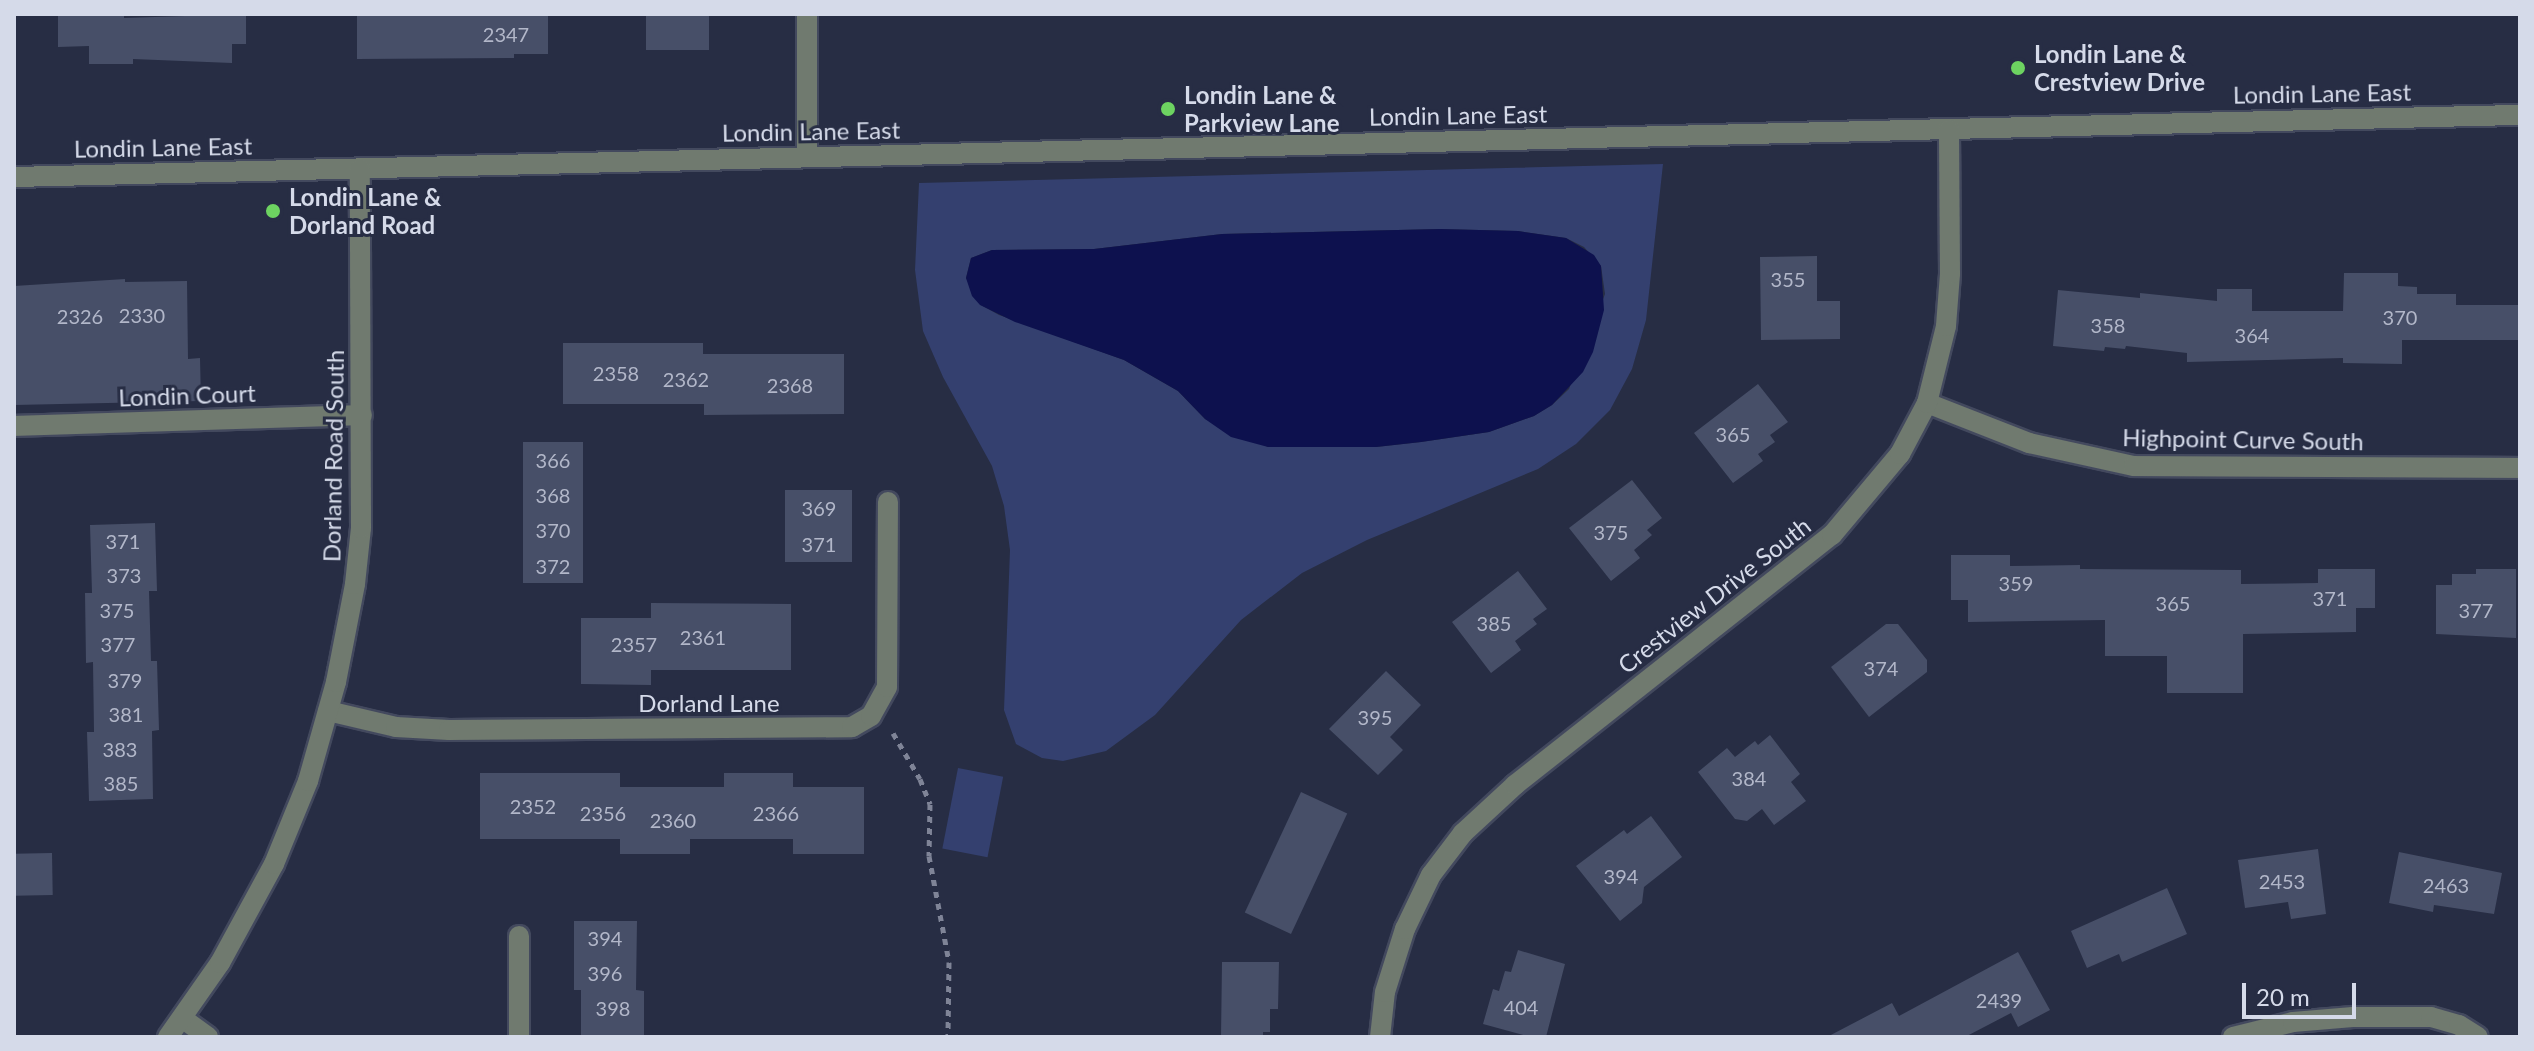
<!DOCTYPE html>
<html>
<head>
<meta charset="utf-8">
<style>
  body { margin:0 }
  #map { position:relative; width:2534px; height:1051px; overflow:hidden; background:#272d44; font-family:Lato,sans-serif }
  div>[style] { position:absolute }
  .green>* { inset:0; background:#34406f; transform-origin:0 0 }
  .water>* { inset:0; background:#0d114e }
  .building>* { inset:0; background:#474f68; transform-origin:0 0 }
  .path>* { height:5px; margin-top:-2.5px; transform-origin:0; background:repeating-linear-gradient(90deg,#7f8497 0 6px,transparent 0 12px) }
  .roads { filter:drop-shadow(2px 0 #43495e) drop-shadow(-2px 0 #43495e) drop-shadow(0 2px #43495e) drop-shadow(0 -2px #43495e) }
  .minor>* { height:20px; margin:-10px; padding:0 10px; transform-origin:10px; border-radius:10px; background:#707a6f }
  .dots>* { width:22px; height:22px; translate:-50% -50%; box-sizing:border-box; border:4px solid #272d44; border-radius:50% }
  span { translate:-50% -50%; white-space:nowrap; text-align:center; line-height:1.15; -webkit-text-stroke:6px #272d44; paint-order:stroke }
  .number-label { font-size:20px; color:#b2b7c9 }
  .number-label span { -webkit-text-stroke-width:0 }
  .poi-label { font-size:24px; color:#d5dae9; font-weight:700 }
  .left { translate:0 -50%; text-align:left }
  .street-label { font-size:24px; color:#d5dae9 }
  .frame { position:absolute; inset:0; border:16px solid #d5dae9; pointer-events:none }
  .scale { position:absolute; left:2242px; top:983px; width:114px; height:36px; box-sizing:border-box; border:4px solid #d5dae9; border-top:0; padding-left:10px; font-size:24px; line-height:28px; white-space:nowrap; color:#d5dae9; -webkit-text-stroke:6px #272d44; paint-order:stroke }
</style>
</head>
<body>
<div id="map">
  <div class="green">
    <i style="clip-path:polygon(evenodd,1663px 164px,1646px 320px,1632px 369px,1610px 410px,1576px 444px,1538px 469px,1367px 540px,1302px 573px,1241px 620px,1155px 715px,1106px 751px,1063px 761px,1042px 758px,1016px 744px,1004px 710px,1010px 550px,1004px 506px,992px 466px,943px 377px,923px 331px,915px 270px,919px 183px,1663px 164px,1440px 229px,1518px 231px,1566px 238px,1584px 247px,1601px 266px,1605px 294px,1569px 389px,1552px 405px,1534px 416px,1489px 432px,1421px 442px,1376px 447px,1268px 447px,1205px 419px,1178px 391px,1124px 360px,999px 315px,981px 305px,966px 278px,971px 258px,992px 250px,1094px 249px,1222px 234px,1440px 229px)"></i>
    <i style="left:958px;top:768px;width:46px;height:82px;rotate:11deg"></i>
  </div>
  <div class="water">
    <i style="clip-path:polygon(1440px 229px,1518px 231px,1566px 238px,1594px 255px,1601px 266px,1604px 310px,1593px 352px,1583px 372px,1552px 405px,1534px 416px,1489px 432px,1421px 442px,1376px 447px,1268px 447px,1231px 437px,1205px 419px,1178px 391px,1124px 360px,1015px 322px,980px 305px,972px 296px,966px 278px,971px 258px,992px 250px,1094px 249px,1222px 234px)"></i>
  </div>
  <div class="building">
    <i style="clip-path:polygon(58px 14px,124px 14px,124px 18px,246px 14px,246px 44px,232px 44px,232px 63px,133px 59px,133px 64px,89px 64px,89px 46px,58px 47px)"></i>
    <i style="clip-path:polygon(357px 14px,548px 14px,548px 54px,514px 54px,514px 58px,357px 59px)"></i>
    <i style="left:646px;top:14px;width:63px;height:36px"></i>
    <i style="clip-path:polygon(1817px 256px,1817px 301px,1840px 301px,1840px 339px,1761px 340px,1760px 257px)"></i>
    <i style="clip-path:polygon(2344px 273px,2398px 273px,2398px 286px,2417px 287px,2417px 294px,2456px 294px,2456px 305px,2520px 305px,2520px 340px,2402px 340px,2402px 364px,2343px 363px,2343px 358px,2187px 362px,2187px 353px,2126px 346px,2125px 349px,2105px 347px,2104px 351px,2053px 346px,2058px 290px,2140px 298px,2140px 293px,2217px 301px,2217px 289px,2252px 289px,2252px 311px,2343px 311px)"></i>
    <i style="clip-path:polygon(125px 279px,125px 282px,187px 281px,188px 359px,200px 358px,201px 401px,14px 405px,14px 286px)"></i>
    <i style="clip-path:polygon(563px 343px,703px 343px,703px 354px,844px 354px,844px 414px,704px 415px,704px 404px,563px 404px)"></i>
    <i style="clip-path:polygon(1758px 384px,1788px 422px,1770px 435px,1775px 442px,1758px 454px,1763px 461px,1733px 483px,1694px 433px)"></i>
    <i style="left:523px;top:442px;width:60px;height:141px"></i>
    <i style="clip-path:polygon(1632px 480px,1662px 518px,1647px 530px,1652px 535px,1634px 550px,1640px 558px,1611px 581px,1569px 528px)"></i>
    <i style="left:785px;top:490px;width:67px;height:72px"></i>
    <i style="clip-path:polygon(155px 523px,157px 591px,149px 591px,151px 661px,157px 661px,159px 730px,152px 731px,153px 799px,89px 801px,87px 732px,94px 732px,93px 662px,86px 663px,85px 593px,92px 593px,90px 525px)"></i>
    <i style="clip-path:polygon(1951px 555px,2010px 555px,2010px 566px,2080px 565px,2080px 569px,2241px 570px,2241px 584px,2318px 583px,2318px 569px,2375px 569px,2375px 608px,2356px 608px,2356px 632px,2243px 634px,2243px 693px,2167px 693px,2167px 656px,2105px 656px,2105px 620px,1968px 622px,1968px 600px,1951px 600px)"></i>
    <i style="clip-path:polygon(2476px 569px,2516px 569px,2516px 638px,2436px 634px,2436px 585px,2452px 585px,2452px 574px,2476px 574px)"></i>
    <i style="clip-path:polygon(1518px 571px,1547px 609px,1533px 619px,1537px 624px,1515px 641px,1521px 650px,1491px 673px,1452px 622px)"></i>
    <i style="clip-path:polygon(651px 603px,791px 604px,791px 670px,651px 670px,651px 685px,581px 684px,581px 618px,651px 618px)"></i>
    <i style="clip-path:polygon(1886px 624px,1898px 624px,1927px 660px,1927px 672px,1869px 717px,1831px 667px)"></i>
    <i style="clip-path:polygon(1386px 671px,1421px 705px,1390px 737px,1403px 750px,1378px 775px,1329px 729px)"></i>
    <i style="clip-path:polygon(1770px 735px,1800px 774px,1791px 782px,1806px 801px,1774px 825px,1762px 809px,1747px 821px,1735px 819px,1698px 772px,1727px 748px,1735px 757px,1755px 741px,1758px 745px)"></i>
    <i style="clip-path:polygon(480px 773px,620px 773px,620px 787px,724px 787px,724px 773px,793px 773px,793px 787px,864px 787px,864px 854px,793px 854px,793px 839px,690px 839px,690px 854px,620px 854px,620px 839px,480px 839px)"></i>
    <i style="left:1301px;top:792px;width:51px;height:133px;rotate:25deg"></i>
    <i style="clip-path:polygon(1651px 816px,1682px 857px,1644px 887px,1642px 903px,1620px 921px,1576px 866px,1624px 830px,1627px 834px)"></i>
    <i style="clip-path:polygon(2318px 849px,2326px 914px,2291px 919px,2288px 902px,2245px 908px,2238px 860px)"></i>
    <i style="clip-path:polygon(2399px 852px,2502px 873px,2494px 914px,2434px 905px,2433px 912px,2389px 903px)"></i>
    <i style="left:52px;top:853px;width:42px;height:38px;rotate:89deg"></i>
    <i style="clip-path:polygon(2167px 888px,2187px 934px,2122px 962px,2119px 954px,2087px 968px,2071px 931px)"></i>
    <i style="clip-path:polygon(574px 921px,637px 921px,636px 990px,644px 991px,644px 1037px,581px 1037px,581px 990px,574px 990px)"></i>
    <i style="clip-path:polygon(1518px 950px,1565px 964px,1546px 1037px,1531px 1037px,1483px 1024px,1493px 989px,1499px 991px,1505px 971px,1511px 972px)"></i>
    <i style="clip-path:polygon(2018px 952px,2050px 1010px,2018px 1027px,2011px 1013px,1965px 1037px,1827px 1037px,1892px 1003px,1899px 1016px)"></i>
    <i style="clip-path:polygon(1222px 962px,1279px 962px,1278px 1009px,1270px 1009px,1270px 1032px,1263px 1032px,1263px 1037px,1221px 1037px)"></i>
  </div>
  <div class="path">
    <i style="left:893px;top:733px;width:53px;rotate:59.6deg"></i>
    <i style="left:920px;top:779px;width:27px;rotate:68deg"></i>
    <i style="left:930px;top:804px;width:52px;rotate:91.1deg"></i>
    <i style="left:929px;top:856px;width:108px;rotate:79.3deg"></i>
    <i style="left:949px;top:962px;width:75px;rotate:90.8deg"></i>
  </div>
  <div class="roads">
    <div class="minor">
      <i style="left:807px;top:14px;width:143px;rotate:90deg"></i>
      <i style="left:14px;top:177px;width:2507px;rotate:-1.42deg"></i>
      <i style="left:1927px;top:403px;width:110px;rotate:21.4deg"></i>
      <i style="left:2029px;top:443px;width:107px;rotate:12.4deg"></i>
      <i style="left:2134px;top:466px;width:386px;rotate:0.3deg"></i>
      <i style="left:14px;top:426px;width:348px;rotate:-1.8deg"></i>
      <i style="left:328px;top:711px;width:70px;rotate:13.2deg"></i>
      <i style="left:396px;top:727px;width:53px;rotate:3.2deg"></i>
      <i style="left:449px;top:730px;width:403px;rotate:-0.4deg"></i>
      <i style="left:852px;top:727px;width:22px;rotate:-30deg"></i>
      <i style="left:871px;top:716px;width:33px;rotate:-61deg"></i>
      <i style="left:887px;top:687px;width:185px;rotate:-89.7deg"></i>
      <i style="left:182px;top:1018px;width:32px;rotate:36deg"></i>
      <i style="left:168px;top:1037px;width:90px;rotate:-54.9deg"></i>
      <i style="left:220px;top:963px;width:113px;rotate:-61.4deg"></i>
      <i style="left:274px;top:864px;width:90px;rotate:-67.7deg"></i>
      <i style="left:308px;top:781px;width:103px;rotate:-74.2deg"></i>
      <i style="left:336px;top:682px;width:100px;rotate:-79deg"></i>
      <i style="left:355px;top:584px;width:56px;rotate:-83.9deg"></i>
      <i style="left:361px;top:528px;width:359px;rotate:-90.2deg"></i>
      <i style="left:519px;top:1037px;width:101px;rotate:-90deg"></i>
      <i style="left:1380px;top:1037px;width:45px;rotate:-83.7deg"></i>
      <i style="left:1385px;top:992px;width:66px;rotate:-72.4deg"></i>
      <i style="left:1405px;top:929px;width:60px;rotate:-64.3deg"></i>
      <i style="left:1431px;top:875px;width:53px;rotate:-52.7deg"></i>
      <i style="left:1463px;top:833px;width:71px;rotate:-42.7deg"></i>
      <i style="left:1515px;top:785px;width:404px;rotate:-38.3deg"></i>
      <i style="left:1832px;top:535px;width:106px;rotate:-50deg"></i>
      <i style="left:1900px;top:454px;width:58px;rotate:-62.1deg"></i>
      <i style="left:1927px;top:403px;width:79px;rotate:-76.1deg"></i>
      <i style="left:1946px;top:326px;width:52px;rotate:-85.6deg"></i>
      <i style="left:1950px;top:274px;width:144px;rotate:-90.4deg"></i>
      <i style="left:2233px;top:1037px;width:62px;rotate:-14deg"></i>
      <i style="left:2293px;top:1022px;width:60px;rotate:-4.8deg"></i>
      <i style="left:2353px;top:1017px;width:78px"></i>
      <i style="left:2431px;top:1017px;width:29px;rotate:16deg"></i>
      <i style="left:2459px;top:1025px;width:22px;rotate:32deg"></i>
    </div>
  </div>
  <div class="dots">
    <i style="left:2018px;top:68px;background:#6dd361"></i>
    <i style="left:1168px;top:109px;background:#6dd361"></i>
    <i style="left:273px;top:211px;background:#6dd361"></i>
  </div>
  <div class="number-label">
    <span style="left:506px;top:34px">2347</span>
    <span style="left:1788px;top:279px">355</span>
    <span style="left:142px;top:315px">2330</span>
    <span style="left:80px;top:316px">2326</span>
    <span style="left:2400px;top:317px">370</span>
    <span style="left:2108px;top:325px">358</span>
    <span style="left:2252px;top:335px">364</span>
    <span style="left:616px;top:373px">2358</span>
    <span style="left:686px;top:379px">2362</span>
    <span style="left:790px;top:385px">2368</span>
    <span style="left:1733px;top:434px">365</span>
    <span style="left:553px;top:460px">366</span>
    <span style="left:553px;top:495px">368</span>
    <span style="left:819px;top:508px">369</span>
    <span style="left:553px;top:530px">370</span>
    <span style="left:1611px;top:532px">375</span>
    <span style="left:123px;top:541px">371</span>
    <span style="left:819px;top:544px">371</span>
    <span style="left:553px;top:566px">372</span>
    <span style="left:124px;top:575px">373</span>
    <span style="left:2016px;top:583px">359</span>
    <span style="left:2330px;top:598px">371</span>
    <span style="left:2173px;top:603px">365</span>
    <span style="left:117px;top:610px">375</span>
    <span style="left:2476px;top:610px">377</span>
    <span style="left:1494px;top:623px">385</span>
    <span style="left:703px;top:637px">2361</span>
    <span style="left:118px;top:644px">377</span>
    <span style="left:634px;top:644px">2357</span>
    <span style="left:1881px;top:668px">374</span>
    <span style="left:125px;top:680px">379</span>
    <span style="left:126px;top:714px">381</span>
    <span style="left:1375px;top:717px">395</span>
    <span style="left:120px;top:749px">383</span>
    <span style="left:1749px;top:778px">384</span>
    <span style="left:121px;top:783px">385</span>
    <span style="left:533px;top:806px">2352</span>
    <span style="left:603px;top:813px">2356</span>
    <span style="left:776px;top:813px">2366</span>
    <span style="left:673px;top:820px">2360</span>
    <span style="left:1621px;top:876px">394</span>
    <span style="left:2282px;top:881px">2453</span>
    <span style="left:2446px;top:885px">2463</span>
    <span style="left:605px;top:938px">394</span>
    <span style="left:605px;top:973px">396</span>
    <span style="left:1999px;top:1000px">2439</span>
    <span style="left:1521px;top:1007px">404</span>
    <span style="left:613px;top:1008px">398</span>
  </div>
  <div class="poi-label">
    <span class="left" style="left:2034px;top:68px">Londin Lane &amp;<br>Crestview Drive</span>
    <span class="left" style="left:1184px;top:109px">Londin Lane &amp;<br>Parkview Lane</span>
    <span class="left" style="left:289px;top:211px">Londin Lane &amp;<br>Dorland Road</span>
  </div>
  <div class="street-label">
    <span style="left:2322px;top:93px;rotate:-1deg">Londin Lane East</span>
    <span style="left:1458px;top:115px;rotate:-1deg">Londin Lane East</span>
    <span style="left:811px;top:131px;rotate:-1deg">Londin Lane East</span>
    <span style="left:163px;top:147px;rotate:-1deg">Londin Lane East</span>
    <span style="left:187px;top:395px;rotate:-2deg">Londin Court</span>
    <span style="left:2243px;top:439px;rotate:1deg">Highpoint Curve South</span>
    <span style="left:333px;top:456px;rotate:-89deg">Dorland Road South</span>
    <span style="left:1714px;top:595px;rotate:-38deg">Crestview Drive South</span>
    <span style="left:709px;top:703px">Dorland Lane</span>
  </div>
  <div class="frame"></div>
  <div class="scale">20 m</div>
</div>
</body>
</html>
